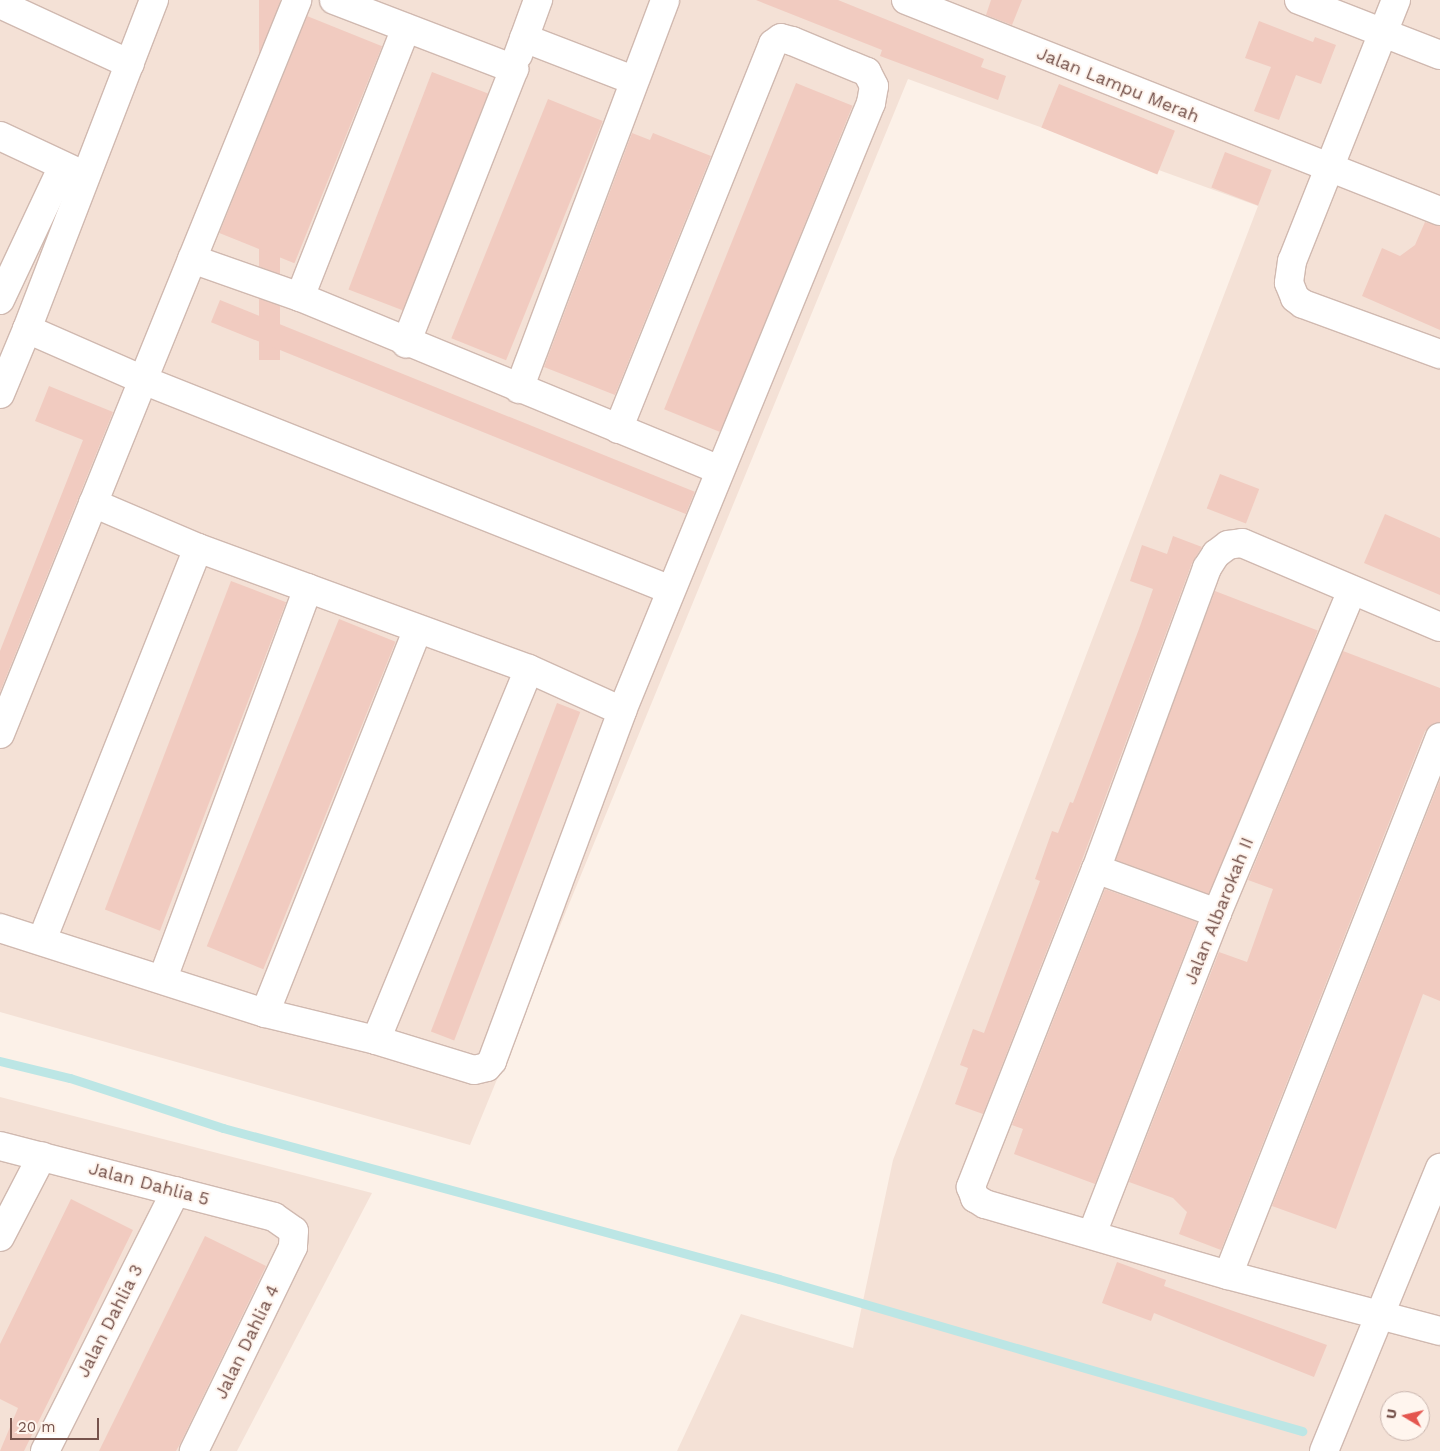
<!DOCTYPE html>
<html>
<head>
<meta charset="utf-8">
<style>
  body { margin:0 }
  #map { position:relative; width:1440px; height:1451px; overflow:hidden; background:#fcf1e8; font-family:"Work Sans",sans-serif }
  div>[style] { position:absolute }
  .residential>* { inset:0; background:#f4e1d6 }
  .stream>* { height:9px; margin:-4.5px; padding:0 4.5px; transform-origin:4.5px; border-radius:4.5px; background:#bce6e5 }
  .building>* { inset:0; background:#f1cbc0; transform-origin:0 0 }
  .roads { filter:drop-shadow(1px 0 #d0b9b0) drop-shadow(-1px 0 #d0b9b0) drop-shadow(0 1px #d0b9b0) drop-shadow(0 -1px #d0b9b0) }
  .minor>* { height:28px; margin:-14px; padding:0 14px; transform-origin:14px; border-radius:14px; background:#fff }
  span { translate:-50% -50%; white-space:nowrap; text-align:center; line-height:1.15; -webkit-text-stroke:4px #fff5ee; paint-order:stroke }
  .street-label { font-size:18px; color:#76534c }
  .north { position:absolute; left:1380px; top:1391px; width:50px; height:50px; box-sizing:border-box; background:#fff5ee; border:1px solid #c8b4ad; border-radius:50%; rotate:279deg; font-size:14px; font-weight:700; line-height:20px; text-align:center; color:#76534c }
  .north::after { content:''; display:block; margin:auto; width:18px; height:22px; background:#e4564f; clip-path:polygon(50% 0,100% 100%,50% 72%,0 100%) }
  .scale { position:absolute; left:10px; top:1418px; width:89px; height:22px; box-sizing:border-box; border:2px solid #76534c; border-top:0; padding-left:6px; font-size:15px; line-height:18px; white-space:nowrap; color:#76534c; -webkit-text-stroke:4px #fff5ee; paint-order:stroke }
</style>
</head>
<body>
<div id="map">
  <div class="residential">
    <i style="clip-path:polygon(evenodd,0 0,1440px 0,1440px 1451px,677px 1451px,741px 1314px,853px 1348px,893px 1160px,1258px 206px,908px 79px,470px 1145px,0 1012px,0 0,1390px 1401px,1420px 1401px,1420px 1431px,1390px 1431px,1390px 1401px)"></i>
    <i style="clip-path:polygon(0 1097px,372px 1193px,237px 1451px,0 1451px)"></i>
  </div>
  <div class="stream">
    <i style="left:0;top:1061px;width:72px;rotate:13.7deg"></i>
    <i style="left:70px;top:1078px;width:161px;rotate:18.1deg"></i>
    <i style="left:223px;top:1128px;width:576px;rotate:15.19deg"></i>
    <i style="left:779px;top:1279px;width:545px;rotate:16.21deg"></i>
  </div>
  <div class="building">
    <i style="left:259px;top:0;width:21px;height:360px"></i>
    <i style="clip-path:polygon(756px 0,838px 0,984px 59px,981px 67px,1006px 76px,998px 100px,880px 56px,882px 50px)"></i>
    <i style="clip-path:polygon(991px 0,1022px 0,1012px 25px,986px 15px)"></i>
    <i style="left:307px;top:16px;width:81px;height:234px;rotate:22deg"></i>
    <i style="clip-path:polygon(1259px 21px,1313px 42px,1315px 37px,1336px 45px,1321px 84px,1296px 75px,1279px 120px,1254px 111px,1271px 67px,1245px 58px)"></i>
    <i style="left:432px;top:72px;width:60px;height:233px;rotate:21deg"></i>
    <i style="left:796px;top:83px;width:61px;height:352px;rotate:22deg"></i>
    <i style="left:1059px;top:84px;width:125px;height:47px;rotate:22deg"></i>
    <i style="left:548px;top:99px;width:59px;height:258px;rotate:22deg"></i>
    <i style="clip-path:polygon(632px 133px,650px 140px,653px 133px,711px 156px,615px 395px,544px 367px)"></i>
    <i style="left:1225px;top:152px;width:50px;height:38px;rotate:21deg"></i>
    <i style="clip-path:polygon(1425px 222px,1440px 226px,1440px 330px,1362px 296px,1382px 248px,1400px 256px,1415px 245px)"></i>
    <i style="left:220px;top:300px;width:512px;height:24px;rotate:22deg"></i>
    <i style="clip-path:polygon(49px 386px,113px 412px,0 692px,0 651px,83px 440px,35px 421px)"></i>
    <i style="left:1220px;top:474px;width:42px;height:37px;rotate:21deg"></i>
    <i style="clip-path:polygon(1385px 514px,1440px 538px,1440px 595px,1364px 563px)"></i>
    <i style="clip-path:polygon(1173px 536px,1202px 547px,1192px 563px,1081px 863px,983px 1114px,955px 1104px,968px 1068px,960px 1065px,973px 1029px,984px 1033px,1040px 881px,1035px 879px,1052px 831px,1058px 833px,1070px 802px,1073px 803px,1139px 629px,1153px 589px,1130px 581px,1142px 545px,1167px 554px)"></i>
    <i style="left:231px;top:581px;width:59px;height:352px;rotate:21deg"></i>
    <i style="left:1215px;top:591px;width:110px;height:287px;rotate:21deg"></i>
    <i style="left:339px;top:619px;width:61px;height:353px;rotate:22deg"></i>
    <i style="clip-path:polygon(1343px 651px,1440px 688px,1440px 722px,1425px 731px,1221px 1250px,1179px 1234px,1187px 1212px,1173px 1198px,1129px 1182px,1219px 952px,1247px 962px,1273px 889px,1248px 880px)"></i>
    <i style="left:557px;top:703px;width:25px;height:352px;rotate:21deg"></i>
    <i style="clip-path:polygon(1440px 780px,1440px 1001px,1423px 994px,1336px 1229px,1272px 1206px)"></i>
    <i style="clip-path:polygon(1105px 889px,1197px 922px,1095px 1184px,1014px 1154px,1023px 1129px,1012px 1125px)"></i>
    <i style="clip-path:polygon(71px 1199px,133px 1230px,24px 1451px,0 1451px,18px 1408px,0 1399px,0 1344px)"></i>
    <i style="clip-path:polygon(205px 1236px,266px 1266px,180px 1444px,176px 1451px,99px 1451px)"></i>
    <i style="clip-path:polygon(1117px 1262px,1166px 1280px,1164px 1286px,1327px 1345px,1314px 1377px,1154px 1313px,1151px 1321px,1102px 1303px)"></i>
  </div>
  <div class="roads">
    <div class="minor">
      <i style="left:334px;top:0;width:193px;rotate:21deg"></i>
      <i style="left:514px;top:69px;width:295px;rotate:111.5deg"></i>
      <i style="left:906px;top:0;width:574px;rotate:21.56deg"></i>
      <i style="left:1299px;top:0;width:151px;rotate:21.3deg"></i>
      <i style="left:1396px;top:0;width:281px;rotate:111.7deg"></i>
      <i style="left:1292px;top:261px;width:22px;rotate:98deg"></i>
      <i style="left:1289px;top:283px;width:16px;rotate:68deg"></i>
      <i style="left:1295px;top:298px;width:10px;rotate:37deg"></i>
      <i style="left:1303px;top:304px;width:146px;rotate:20.1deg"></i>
      <i style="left:0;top:4px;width:143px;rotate:24.8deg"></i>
      <i style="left:524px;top:38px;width:117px;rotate:21.1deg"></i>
      <i style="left:518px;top:55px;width:59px;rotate:-70deg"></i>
      <i style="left:0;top:136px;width:89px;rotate:25.1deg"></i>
      <i style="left:192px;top:259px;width:114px;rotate:19.4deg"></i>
      <i style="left:300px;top:297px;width:453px;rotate:22.4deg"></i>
      <i style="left:300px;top:297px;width:289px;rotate:-68.5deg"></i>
      <i style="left:0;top:300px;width:148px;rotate:-64.8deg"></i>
      <i style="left:27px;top:329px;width:353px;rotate:-68.9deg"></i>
      <i style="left:519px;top:389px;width:415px;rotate:-69.4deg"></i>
      <i style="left:0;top:394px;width:70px;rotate:-67.4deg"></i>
      <i style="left:27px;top:329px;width:127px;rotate:23.7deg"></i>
      <i style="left:143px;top:380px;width:410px;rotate:-67.9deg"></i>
      <i style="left:93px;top:503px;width:114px;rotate:23.2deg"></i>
      <i style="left:198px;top:548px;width:352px;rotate:20.1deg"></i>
      <i style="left:529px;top:669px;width:102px;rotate:24.3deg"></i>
      <i style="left:1440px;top:627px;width:215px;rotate:-157deg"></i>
      <i style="left:1242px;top:543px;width:14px;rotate:172deg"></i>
      <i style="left:1228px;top:545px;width:15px;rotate:143deg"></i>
      <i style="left:1216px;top:554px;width:17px;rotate:123deg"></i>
      <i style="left:1207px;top:568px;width:321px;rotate:110.2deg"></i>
      <i style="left:1096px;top:869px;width:342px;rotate:111.5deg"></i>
      <i style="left:971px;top:1187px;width:12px;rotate:70deg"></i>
      <i style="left:975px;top:1198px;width:12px;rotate:31deg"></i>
      <i style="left:985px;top:1204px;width:253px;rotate:16.3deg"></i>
      <i style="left:1228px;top:1275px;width:219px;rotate:14.8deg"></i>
      <i style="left:0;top:734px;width:382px;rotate:-68deg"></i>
      <i style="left:143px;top:380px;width:568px;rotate:21.69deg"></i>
      <i style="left:1096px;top:869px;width:129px;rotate:20deg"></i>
      <i style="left:0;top:928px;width:278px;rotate:17.8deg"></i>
      <i style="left:265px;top:1013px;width:114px;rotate:13.7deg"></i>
      <i style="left:376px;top:1040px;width:102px;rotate:17deg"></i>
      <i style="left:474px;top:1070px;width:13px;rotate:-13deg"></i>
      <i style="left:487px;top:1067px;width:8px;rotate:-50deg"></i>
      <i style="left:492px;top:1061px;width:373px;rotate:-69.6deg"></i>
      <i style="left:622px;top:711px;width:657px;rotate:-67.73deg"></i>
      <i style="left:871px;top:103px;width:17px;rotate:-80deg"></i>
      <i style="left:874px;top:86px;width:16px;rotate:-117deg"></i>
      <i style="left:867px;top:72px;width:81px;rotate:-157.5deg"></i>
      <i style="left:792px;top:41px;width:11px;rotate:-165deg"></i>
      <i style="left:781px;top:38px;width:10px;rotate:143deg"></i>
      <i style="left:773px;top:44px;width:415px;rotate:111.9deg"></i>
      <i style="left:42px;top:940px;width:422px;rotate:-68.3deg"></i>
      <i style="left:163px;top:978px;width:416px;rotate:-69.6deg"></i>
      <i style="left:265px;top:1013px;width:411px;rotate:-68.3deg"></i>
      <i style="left:376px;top:1040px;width:401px;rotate:-67.6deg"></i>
      <i style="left:0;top:1146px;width:283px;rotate:14.5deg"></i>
      <i style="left:274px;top:1217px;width:24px;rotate:35deg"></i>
      <i style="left:294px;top:1231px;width:16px;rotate:94deg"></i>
      <i style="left:293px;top:1247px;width:227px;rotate:115.9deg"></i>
      <i style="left:1092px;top:1234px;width:344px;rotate:-68.7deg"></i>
      <i style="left:1217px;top:913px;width:350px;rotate:-67.3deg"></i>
      <i style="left:0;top:1237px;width:91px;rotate:-62.6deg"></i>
      <i style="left:1228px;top:1275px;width:578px;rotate:-68.49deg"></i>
      <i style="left:45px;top:1451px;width:291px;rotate:-63.3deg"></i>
      <i style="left:1324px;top:1451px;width:306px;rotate:-67.7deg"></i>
    </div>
  </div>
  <div class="street-label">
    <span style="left:1118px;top:85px;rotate:22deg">Jalan Lampu Merah</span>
    <span style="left:1219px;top:911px;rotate:-68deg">Jalan Albarokah II</span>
    <span style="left:149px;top:1184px;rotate:15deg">Jalan Dahlia 5</span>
    <span style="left:110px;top:1321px;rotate:-63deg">Jalan Dahlia 3</span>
    <span style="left:247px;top:1342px;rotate:-64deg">Jalan Dahlia 4</span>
  </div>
  <div class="north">U</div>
  <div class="scale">20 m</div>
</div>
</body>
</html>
